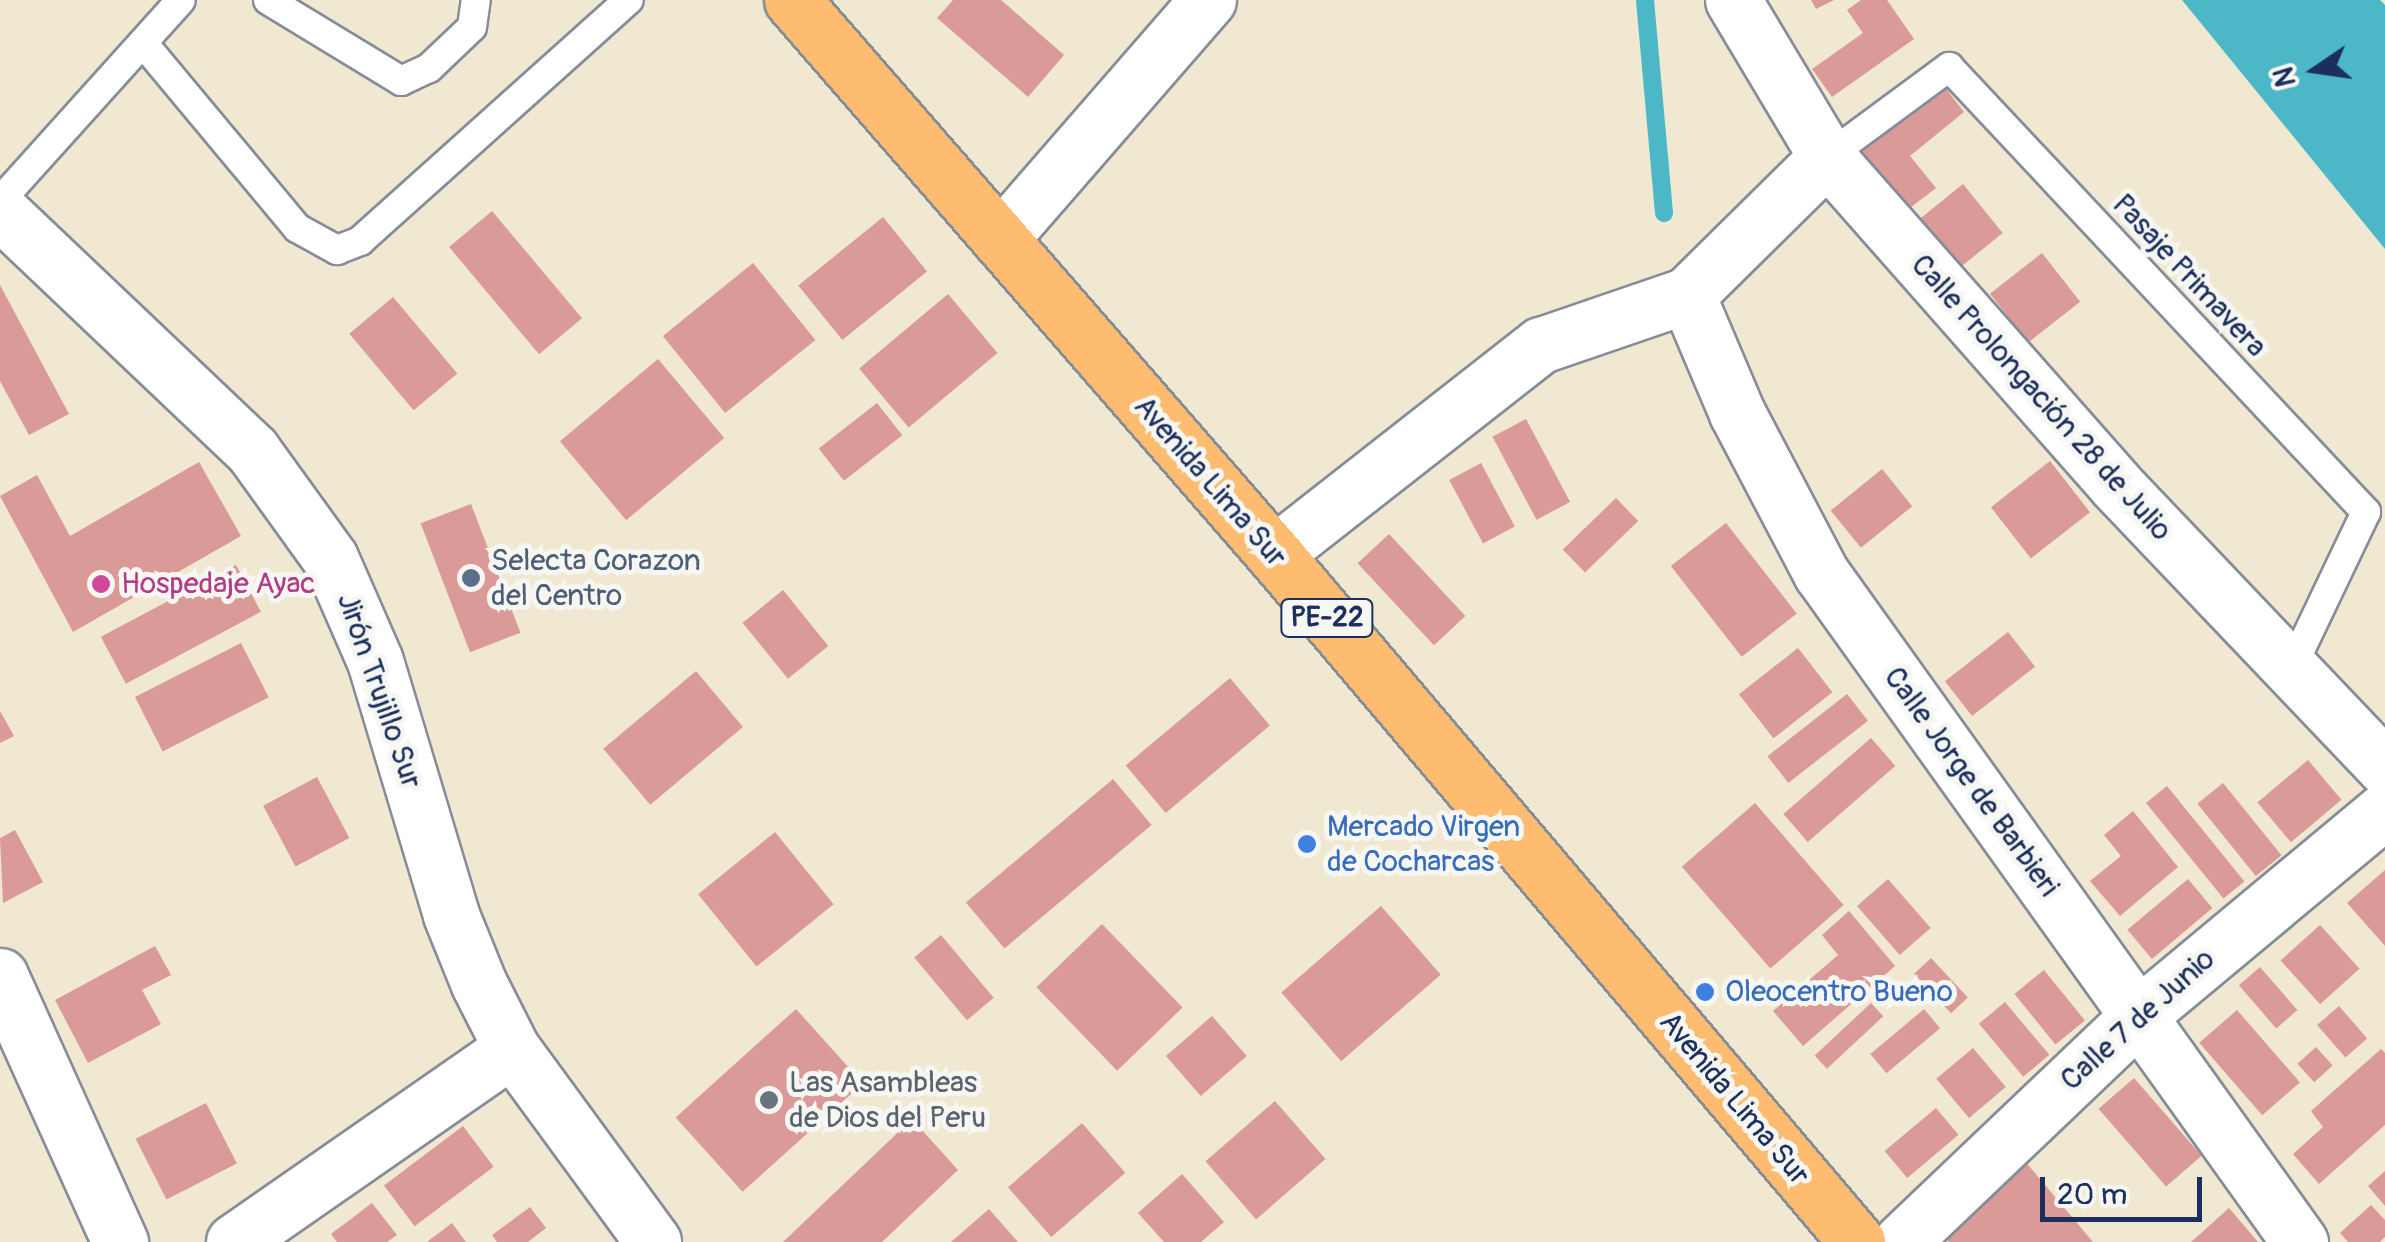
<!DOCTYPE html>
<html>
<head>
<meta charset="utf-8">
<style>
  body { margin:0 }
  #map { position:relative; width:2385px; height:1242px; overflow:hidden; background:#f0e8d1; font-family:Pangolin,sans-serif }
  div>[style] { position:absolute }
  .water>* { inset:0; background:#4cb8c7 }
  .stream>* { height:18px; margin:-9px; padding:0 9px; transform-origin:9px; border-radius:9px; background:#4cb8c7 }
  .building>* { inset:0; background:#da9a97; transform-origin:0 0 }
  .roads { filter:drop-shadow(2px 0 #868c98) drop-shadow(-2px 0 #868c98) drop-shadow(0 2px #868c98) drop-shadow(0 -2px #868c98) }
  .service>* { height:28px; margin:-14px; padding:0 14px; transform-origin:14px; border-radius:14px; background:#fff }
  .minor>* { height:55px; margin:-27.5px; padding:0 27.5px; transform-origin:27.5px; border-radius:27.5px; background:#fff }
  .tertiary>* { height:55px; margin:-27.5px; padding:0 27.5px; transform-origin:27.5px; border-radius:27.5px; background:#fff }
  .trunk>* { height:55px; margin:-27.5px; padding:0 27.5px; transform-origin:27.5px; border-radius:27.5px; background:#fdbc6f }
  .dots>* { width:28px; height:28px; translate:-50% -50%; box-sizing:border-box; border:5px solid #f6f6f2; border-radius:50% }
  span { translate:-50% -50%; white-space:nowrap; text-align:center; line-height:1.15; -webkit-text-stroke:10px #f6f6f2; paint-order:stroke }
  .shield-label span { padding:2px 8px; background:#f6f6f2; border:2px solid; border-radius:8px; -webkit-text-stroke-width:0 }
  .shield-label { font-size:28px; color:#1b2f5e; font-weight:700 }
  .street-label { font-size:30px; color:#1b2f5e }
  .service-label { font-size:30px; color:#4e5e75 }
  .left { translate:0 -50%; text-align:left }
  .hotel-label { font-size:30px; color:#b23c85 }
  .shop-label { font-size:30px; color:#366cbe }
  .worship-label { font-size:30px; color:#5b616d }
  .north { position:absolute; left:2265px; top:20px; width:100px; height:100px; -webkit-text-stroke:8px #f6f6f2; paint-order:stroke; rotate:257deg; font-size:28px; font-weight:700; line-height:40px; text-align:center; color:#1b2f5e }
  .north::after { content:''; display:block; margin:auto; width:35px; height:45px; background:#1b2f5e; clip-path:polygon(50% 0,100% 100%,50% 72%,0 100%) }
  .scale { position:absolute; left:2040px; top:1177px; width:162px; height:45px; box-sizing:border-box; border:5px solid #1b2f5e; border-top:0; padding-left:12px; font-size:30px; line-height:35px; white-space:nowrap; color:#1b2f5e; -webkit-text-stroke:8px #f6f6f2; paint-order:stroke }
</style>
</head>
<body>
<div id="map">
  <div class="water">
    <i style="clip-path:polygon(2182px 0,2380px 0,2385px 5px,2385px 249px)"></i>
  </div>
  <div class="stream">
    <i style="left:1645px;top:0;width:214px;rotate:84.9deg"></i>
  </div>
  <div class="building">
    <i style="clip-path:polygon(953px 0,1001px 0,1064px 55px,1028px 97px,937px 18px)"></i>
    <i style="clip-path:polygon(1811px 0,1834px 0,1816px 9px)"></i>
    <i style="clip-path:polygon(1861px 0,1887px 0,1914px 39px,1832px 97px,1812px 69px,1863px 33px,1847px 10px)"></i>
    <i style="clip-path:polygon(1944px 86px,1964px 112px,1910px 156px,1936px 188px,1898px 217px,1852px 159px)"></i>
    <i style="left:1963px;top:184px;width:63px;height:72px;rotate:51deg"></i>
    <i style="left:492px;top:211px;width:140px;height:56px;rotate:50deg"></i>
    <i style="left:883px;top:217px;width:70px;height:109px;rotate:51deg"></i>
    <i style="left:2042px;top:253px;width:62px;height:66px;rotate:52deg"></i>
    <i style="left:753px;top:263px;width:99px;height:116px;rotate:51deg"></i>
    <i style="clip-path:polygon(0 285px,69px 414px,29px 435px,0 381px)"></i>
    <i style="left:948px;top:294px;width:77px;height:116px;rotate:50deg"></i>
    <i style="left:393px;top:297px;width:100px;height:57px;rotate:50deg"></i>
    <i style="left:658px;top:359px;width:103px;height:128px;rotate:50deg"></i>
    <i style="left:877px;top:403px;width:41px;height:74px;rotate:52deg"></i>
    <i style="left:1526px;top:419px;width:94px;height:38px;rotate:62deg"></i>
    <i style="left:2050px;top:461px;width:65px;height:75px;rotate:52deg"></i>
    <i style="clip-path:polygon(199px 462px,241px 536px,73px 632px,0 496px,37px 475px,70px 536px)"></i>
    <i style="left:1481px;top:463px;width:72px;height:36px;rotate:62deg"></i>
    <i style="left:1882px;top:469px;width:48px;height:66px;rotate:51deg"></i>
    <i style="left:1616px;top:498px;width:32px;height:74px;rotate:46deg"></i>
    <i style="left:471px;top:504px;width:138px;height:54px;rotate:69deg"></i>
    <i style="left:1726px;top:523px;width:115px;height:70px;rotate:52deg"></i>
    <i style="left:1389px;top:534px;width:112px;height:43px;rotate:47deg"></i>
    <i style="left:236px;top:565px;width:53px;height:153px;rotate:62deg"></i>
    <i style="left:783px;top:590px;width:72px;height:52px;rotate:51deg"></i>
    <i style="left:2008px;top:632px;width:44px;height:80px;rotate:52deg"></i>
    <i style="left:241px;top:643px;width:61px;height:119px;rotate:63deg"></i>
    <i style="left:1798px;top:648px;width:56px;height:75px;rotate:52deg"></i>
    <i style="left:696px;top:671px;width:73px;height:121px;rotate:50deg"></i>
    <i style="left:1230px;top:678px;width:62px;height:136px;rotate:50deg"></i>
    <i style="left:1847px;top:694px;width:34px;height:101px;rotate:52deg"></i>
    <i style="clip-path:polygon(0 711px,14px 736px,0 743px)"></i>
    <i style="left:1871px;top:738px;width:37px;height:116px;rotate:49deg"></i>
    <i style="left:2308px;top:760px;width:52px;height:66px;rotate:50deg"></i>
    <i style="left:317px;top:777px;width:69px;height:61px;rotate:62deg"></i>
    <i style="left:1113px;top:779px;width:60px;height:192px;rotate:50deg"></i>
    <i style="left:2223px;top:783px;width:93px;height:33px;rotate:51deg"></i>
    <i style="left:2167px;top:786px;width:123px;height:27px;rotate:51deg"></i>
    <i style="left:1755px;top:803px;width:135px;height:97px;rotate:49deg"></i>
    <i style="clip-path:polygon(2133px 811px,2178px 867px,2120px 916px,2090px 881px,2121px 856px,2104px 835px)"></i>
    <i style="clip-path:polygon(15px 830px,43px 882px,3px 903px,0 838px)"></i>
    <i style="left:775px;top:832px;width:93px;height:99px;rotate:51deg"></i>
    <i style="clip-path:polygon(2385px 870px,2385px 946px,2347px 903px)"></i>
    <i style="left:1888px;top:879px;width:65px;height:41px;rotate:49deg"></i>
    <i style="left:2188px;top:879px;width:38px;height:79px;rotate:50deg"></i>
    <i style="left:1381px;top:906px;width:91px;height:132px;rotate:49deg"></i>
    <i style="clip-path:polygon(1849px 911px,1895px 966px,1803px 1046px,1773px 1011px,1838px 955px,1822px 935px)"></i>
    <i style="left:1102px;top:924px;width:116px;height:91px;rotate:46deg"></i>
    <i style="left:2320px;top:925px;width:59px;height:53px;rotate:48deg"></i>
    <i style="left:941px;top:935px;width:82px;height:35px;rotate:50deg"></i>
    <i style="clip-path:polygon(155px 946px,171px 975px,142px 990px,161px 1024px,88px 1063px,55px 1000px)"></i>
    <i style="left:1931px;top:958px;width:54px;height:23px;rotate:47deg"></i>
    <i style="left:2260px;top:967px;width:57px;height:28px;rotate:49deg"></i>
    <i style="left:2044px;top:970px;width:65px;height:38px;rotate:51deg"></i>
    <i style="left:2005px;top:1002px;width:69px;height:34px;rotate:50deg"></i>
    <i style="left:1871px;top:1003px;width:18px;height:77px;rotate:47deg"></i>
    <i style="left:2339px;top:1006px;width:43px;height:29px;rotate:49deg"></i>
    <i style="left:796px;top:1009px;width:100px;height:162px;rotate:48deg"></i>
    <i style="left:1924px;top:1009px;width:25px;height:70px;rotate:50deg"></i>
    <i style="left:2237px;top:1010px;width:96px;height:50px;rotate:49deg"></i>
    <i style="left:1212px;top:1016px;width:53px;height:61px;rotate:49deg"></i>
    <i style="left:2316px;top:1047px;width:25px;height:25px;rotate:48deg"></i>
    <i style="left:1973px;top:1048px;width:51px;height:48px;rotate:50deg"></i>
    <i style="clip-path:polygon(2381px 1049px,2385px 1053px,2385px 1125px,2319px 1184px,2293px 1154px,2323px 1127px,2311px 1111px)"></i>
    <i style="left:2134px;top:1078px;width:103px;height:47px;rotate:49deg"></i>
    <i style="left:1275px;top:1101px;width:77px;height:92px;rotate:49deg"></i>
    <i style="left:206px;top:1103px;width:68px;height:79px;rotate:63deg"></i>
    <i style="left:1936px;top:1108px;width:35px;height:67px;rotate:50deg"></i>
    <i style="clip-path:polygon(912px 1119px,958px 1170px,882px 1242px,783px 1242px)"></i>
    <i style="left:1082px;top:1123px;width:66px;height:98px;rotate:49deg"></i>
    <i style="left:463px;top:1126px;width:51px;height:99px;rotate:53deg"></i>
    <i style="clip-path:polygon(2024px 1160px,2093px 1242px,1949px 1242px,1940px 1232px)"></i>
    <i style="clip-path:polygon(2385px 1171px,2385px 1206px,2368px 1186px)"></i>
    <i style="clip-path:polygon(1182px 1174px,1224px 1222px,1201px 1242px,1164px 1242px,1138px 1213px)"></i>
    <i style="clip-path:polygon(372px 1203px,397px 1235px,387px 1242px,337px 1242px,331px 1234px)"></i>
    <i style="clip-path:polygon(2371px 1205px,2385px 1220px,2385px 1237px,2380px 1242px,2348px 1242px,2340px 1233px)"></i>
    <i style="clip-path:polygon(530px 1207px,546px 1228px,528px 1242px,497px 1242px,492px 1235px)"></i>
    <i style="clip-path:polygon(2229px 1208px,2258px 1242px,2191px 1242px)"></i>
    <i style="clip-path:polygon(989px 1209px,1018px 1242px,951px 1242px)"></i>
    <i style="clip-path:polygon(452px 1223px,466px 1242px,427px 1242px)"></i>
  </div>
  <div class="roads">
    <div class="service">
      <i style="left:268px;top:0;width:156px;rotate:31.3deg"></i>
      <i style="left:401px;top:81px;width:31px;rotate:-25deg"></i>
      <i style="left:429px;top:68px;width:59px;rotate:-43.6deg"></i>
      <i style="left:472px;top:27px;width:27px;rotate:-82deg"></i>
      <i style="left:143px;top:43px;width:241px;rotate:50.2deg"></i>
      <i style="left:297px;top:228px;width:46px;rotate:28.8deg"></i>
      <i style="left:337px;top:250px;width:25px;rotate:-21deg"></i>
      <i style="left:360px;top:241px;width:361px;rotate:-41.9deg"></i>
      <i style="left:1827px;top:157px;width:152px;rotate:-36.4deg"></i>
      <i style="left:1949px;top:67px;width:610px;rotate:46.86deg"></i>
      <i style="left:2366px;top:512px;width:174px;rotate:115.5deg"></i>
      <i style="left:0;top:201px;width:270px;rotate:-48deg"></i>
    </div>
    <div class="minor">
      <i style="left:1733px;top:0;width:183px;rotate:59.1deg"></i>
      <i style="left:1827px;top:157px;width:436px;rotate:48.6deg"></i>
      <i style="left:2115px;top:484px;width:392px;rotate:46.4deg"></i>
      <i style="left:1000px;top:239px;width:317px;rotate:-49deg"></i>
      <i style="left:1687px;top:295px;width:128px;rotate:67deg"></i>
      <i style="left:1737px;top:413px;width:181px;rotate:62.3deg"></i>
      <i style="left:1821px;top:573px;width:823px;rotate:54.4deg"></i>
      <i style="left:1274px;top:554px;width:339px;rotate:-38.1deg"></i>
      <i style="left:1541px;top:345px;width:154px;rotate:-18.9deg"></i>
      <i style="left:1687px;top:295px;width:197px;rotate:-44.6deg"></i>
      <i style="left:0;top:976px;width:292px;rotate:65.7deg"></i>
      <i style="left:234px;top:1242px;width:338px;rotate:-34.8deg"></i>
      <i style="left:1901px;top:1242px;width:329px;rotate:-43.6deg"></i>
      <i style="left:2139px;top:1015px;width:320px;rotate:-39.8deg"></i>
    </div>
    <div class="tertiary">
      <i style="left:0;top:211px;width:347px;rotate:43.5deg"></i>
      <i style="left:252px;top:450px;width:133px;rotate:54.2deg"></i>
      <i style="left:330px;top:558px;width:112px;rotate:66.4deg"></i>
      <i style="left:375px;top:661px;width:265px;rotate:73.3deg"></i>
      <i style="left:451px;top:915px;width:74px;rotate:67.9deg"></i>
      <i style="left:479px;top:984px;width:73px;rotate:63.1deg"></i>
      <i style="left:512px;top:1049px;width:239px;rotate:53.8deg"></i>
    </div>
    <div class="trunk">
      <i style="left:792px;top:0;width:734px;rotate:48.98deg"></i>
      <i style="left:1274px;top:554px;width:902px;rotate:49.72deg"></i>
    </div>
  </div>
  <div class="dots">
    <i style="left:471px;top:578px;background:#5c6f8a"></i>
    <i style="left:101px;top:584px;background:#d1479c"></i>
    <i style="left:1307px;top:844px;background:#3f7fe0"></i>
    <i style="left:1705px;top:992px;background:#3f7fe0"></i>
    <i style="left:769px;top:1100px;background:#6b7280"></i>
  </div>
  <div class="shield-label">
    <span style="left:1327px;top:618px">PE-22</span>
  </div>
  <div class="street-label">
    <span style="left:2189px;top:276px;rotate:47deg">Pasaje Primavera</span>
    <span style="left:2041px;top:398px;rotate:48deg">Calle Prolongación 28 de Julio</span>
    <span style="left:1210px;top:482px;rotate:49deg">Avenida Lima Sur</span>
    <span style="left:379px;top:691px;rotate:71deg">Jirón Trujillo Sur</span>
    <span style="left:1971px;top:782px;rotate:54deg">Calle Jorge de Barbieri</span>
    <span style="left:2138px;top:1020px;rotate:-42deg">Calle 7 de Junio</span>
    <span style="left:1734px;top:1099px;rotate:50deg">Avenida Lima Sur</span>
  </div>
  <div class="service-label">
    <span class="left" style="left:491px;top:578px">Selecta Corazon<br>del Centro</span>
  </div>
  <div class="hotel-label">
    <span class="left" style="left:121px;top:584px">Hospedaje Ayac</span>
  </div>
  <div class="shop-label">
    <span class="left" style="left:1327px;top:844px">Mercado Virgen<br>de Cocharcas</span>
    <span class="left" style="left:1725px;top:992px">Oleocentro Bueno</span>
  </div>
  <div class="worship-label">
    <span class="left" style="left:789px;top:1100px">Las Asambleas<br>de Dios del Peru</span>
  </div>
  <div class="north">N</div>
  <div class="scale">20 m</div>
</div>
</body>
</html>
